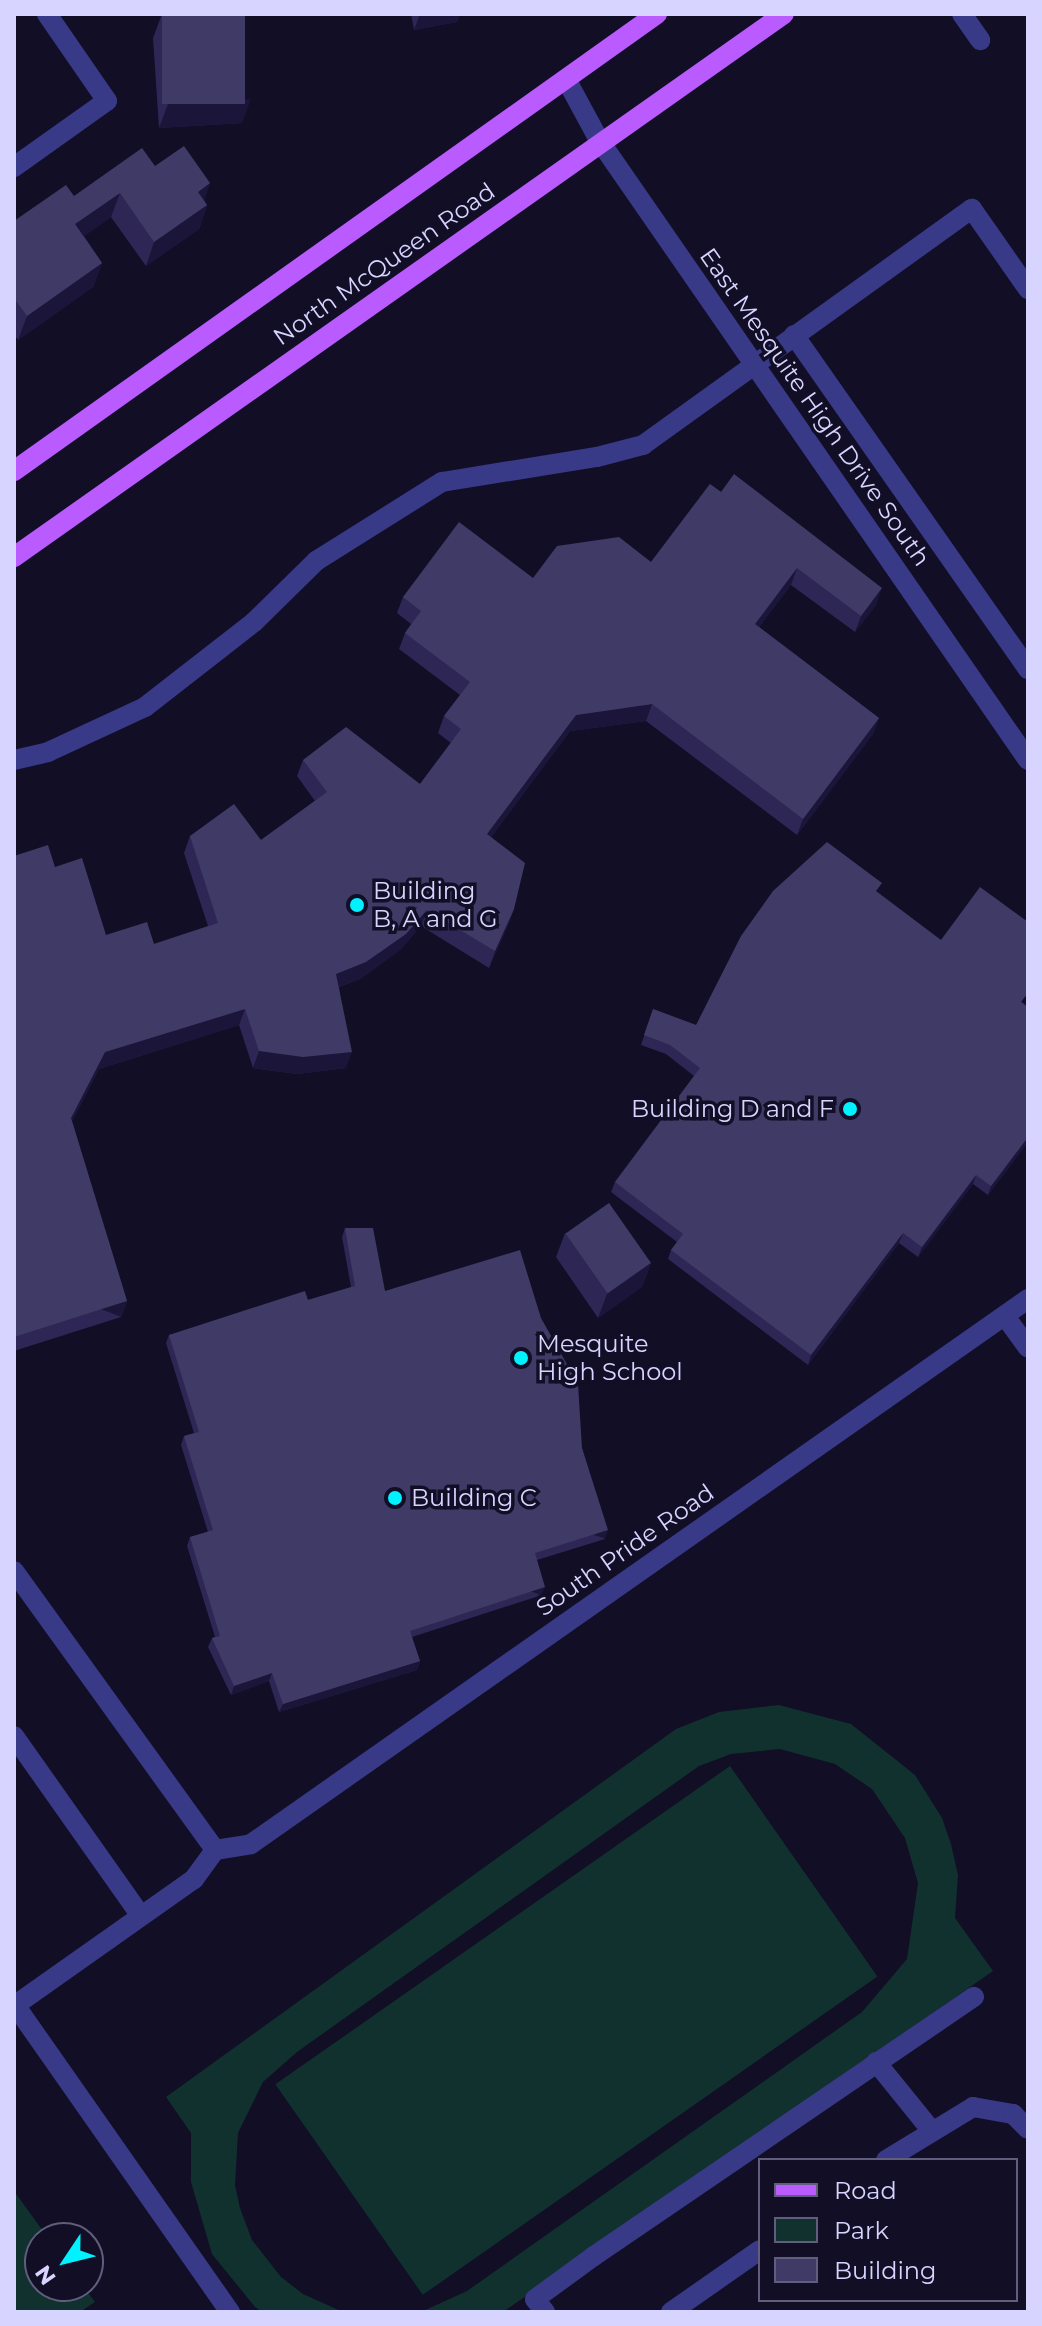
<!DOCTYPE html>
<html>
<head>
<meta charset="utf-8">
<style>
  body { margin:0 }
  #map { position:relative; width:1042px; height:2326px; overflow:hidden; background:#110e26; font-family:Montserrat,sans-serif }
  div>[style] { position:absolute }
  .green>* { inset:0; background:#11312e; transform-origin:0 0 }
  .minor>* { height:20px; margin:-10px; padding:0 10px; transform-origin:10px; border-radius:10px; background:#383987 }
  .major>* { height:20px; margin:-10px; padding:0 10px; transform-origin:10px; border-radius:10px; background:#ba5bff }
  .wall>* { inset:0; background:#2e2755 }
  .shaded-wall>* { inset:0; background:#1b153a; transform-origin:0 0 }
  .building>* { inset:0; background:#403a67; transform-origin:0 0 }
  .dots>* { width:22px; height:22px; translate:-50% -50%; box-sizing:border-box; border:4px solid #110e26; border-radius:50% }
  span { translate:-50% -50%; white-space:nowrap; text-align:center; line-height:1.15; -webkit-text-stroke:7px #110e26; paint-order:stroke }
  .street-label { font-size:24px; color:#d7d4ff }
  .poi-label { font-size:24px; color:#d7d4ff }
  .left { translate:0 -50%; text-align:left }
  .right { translate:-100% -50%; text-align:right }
  .frame { position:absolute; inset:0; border:16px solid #d7d4ff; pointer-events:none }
  .legend { position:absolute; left:758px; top:2158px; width:260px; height:144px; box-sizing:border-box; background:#110e26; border:2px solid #605d7d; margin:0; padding:10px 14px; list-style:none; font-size:24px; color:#d7d4ff }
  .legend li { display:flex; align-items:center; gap:16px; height:40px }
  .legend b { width:40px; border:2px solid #605d7d }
  .north { position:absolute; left:24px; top:2222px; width:80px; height:80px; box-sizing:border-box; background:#110e26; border:2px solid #605d7d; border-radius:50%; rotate:235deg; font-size:22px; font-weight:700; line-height:32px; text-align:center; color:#d7d4ff }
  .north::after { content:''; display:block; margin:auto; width:28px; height:36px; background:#00f1ff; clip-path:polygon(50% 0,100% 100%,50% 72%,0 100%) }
</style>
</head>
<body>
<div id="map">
  <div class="green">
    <i style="clip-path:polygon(779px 1705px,851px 1724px,915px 1775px,942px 1818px,951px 1844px,958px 1875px,955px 1918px,993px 1971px,503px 2312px,421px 2312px,467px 2291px,862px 2012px,907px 1959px,918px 1883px,905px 1838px,872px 1789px,835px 1764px,780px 1749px,731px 1754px,699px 1766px,297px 2052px,263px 2082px,238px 2133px,235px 2185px,240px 2208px,252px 2240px,281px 2277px,303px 2294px,343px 2312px,262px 2312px,255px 2307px,212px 2254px,191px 2182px,191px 2133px,166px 2097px,676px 1729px,719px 1712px)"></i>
    <i style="left:730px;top:1766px;width:257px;height:555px;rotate:55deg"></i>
    <i style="clip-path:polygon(14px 2191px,48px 2238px,40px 2238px,40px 2286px,83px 2286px,95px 2302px,80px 2312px,14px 2312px)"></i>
  </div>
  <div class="minor">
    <i style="left:962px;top:14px;width:32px;rotate:55deg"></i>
    <i style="left:566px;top:79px;width:69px;rotate:61.6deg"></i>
    <i style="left:599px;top:140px;width:754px;rotate:55.32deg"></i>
    <i style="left:14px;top:167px;width:114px;rotate:-35.4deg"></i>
    <i style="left:107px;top:101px;width:106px;rotate:-124.6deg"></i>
    <i style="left:794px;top:335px;width:408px;rotate:55deg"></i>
    <i style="left:14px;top:760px;width:35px;rotate:-13deg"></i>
    <i style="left:48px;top:752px;width:107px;rotate:-24.9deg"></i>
    <i style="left:145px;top:707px;width:138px;rotate:-37.9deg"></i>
    <i style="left:254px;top:622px;width:87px;rotate:-44.5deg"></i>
    <i style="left:316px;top:561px;width:149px;rotate:-32.1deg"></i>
    <i style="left:442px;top:482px;width:157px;rotate:-9.2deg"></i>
    <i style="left:597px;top:457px;width:48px;rotate:-14.6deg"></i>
    <i style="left:643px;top:445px;width:405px;rotate:-35.7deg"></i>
    <i style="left:972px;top:209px;width:98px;rotate:55deg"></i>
    <i style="left:1005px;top:1316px;width:39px;rotate:54deg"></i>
    <i style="left:14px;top:1571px;width:344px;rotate:54.2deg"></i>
    <i style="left:215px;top:1850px;width:36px;rotate:-9deg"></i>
    <i style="left:251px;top:1844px;width:949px;rotate:-35.05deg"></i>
    <i style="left:14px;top:1736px;width:220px;rotate:54.8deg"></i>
    <i style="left:15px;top:2005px;width:375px;rotate:55deg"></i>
    <i style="left:14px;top:2006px;width:220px;rotate:-35.2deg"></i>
    <i style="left:194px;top:1879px;width:36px;rotate:-54deg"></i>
    <i style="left:876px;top:2062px;width:87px;rotate:51deg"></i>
    <i style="left:886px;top:2160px;width:102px;rotate:-31.3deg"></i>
    <i style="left:973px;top:2107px;width:41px;rotate:9.9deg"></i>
    <i style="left:1013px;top:2114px;width:21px;rotate:45deg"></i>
    <i style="left:545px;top:2312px;width:16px;rotate:-128deg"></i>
    <i style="left:535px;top:2299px;width:73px;rotate:-36.1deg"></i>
    <i style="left:594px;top:2256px;width:460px;rotate:-34.3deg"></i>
    <i style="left:671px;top:2312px;width:108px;rotate:-34.9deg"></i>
  </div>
  <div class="major">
    <i style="left:14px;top:471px;width:789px;rotate:-35.4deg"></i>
    <i style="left:14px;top:557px;width:942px;rotate:-35.19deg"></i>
  </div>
  <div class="wall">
    <i style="clip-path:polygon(162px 14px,242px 123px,159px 128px,153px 38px)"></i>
    <i style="clip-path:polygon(411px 14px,460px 14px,457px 22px,414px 30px)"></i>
    <i style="clip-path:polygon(155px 166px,210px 183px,204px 200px,207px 205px,199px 229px,146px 266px,111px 217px,84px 236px,102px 263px,93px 287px,18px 340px,14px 334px,14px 221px,74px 196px)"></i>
    <i style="clip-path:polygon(710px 484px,876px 605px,855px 632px,791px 585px,759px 627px,879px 718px,873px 734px,797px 835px,646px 721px,570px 731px,491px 837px,514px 909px,508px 925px,489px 968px,421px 926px,400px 950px,360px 979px,339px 987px,346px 1068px,297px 1074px,253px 1068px,239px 1025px,99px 1069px,72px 1121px,127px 1301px,121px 1317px,14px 1351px,14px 856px,55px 867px,106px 935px,154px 944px,208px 926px,184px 853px,190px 836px,261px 840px,315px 801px,297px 776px,303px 760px,420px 784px,451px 743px,438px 733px,444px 716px,460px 695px,399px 649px,405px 633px,411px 624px,397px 613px,403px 597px,651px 562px)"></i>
    <i style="clip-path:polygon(878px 893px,1024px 1004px,1028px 1142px,988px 1195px,973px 1184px,918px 1257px,899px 1243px,808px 1365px,668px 1259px,671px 1250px,677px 1242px,611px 1192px,615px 1182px,694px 1076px,666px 1054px,641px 1045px,653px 1009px,696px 1025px)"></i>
    <i style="clip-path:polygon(345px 1228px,385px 1291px,582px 1448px,605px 1539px,537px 1560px,542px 1595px,412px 1637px,420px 1661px,417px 1670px,279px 1712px,269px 1681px,231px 1695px,208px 1647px,212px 1638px,215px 1637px,187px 1546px,190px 1537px,208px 1532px,181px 1445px,184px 1436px,194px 1433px,166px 1343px,169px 1335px,308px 1300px,351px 1287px,342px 1237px)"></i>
    <i style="clip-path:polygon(565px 1233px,651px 1263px,642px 1287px,598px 1318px,556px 1257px)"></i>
  </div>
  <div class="shaded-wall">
    <i style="clip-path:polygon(420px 14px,460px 14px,457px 22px,414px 30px)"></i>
    <i style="clip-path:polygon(251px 99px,242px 123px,159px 128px,168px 104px)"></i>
    <i style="clip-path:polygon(210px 183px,202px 207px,198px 192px)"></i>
    <i style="clip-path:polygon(120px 193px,111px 217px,67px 248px,75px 224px)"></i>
    <i style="clip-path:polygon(207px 205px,199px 229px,146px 266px,154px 242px)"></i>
    <i style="clip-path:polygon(102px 263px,93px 287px,18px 340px,27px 316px)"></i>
    <i style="clip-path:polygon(797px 568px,791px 585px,749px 640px,755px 624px)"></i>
    <i style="clip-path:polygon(882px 588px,876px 605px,855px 632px,861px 616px)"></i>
    <i style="clip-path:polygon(652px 704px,646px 721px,570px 731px,481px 850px,487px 834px,576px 715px)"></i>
    <i style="clip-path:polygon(879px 718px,873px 734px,797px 835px,803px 819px)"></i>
    <i style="clip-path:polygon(514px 909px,508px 925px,489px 968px,495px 951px)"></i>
    <i style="clip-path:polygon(427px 910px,421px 926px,400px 950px,360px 979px,330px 990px,336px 974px)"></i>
    <i style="clip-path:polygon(245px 1009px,239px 1025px,99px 1069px,65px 1134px,71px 1118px,105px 1052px)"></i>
    <i style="clip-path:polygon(259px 1051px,352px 1052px,346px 1068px,297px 1074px,253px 1068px)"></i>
    <i style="clip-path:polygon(1028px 1137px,1028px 1142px,988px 1195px,991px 1186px)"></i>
    <i style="clip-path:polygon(976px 1175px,973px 1184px,918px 1257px,922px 1247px)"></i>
    <i style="clip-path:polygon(903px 1233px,899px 1243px,808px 1365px,811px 1355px)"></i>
    <i style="clip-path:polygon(651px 1263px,642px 1287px,598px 1318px,607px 1294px)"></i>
    <i style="left:127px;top:1301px;width:17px;height:119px;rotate:111deg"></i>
    <i style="left:608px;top:1530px;width:9px;height:77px;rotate:108deg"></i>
    <i style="left:545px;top:1587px;width:9px;height:142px;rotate:111deg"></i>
    <i style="clip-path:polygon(420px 1661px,417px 1670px,279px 1712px,283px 1704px)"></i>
    <i style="clip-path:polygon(272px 1673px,269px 1681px,231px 1695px,234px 1686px)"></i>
  </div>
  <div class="building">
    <i style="left:162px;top:14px;width:83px;height:90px"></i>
    <i style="clip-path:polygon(184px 146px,210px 183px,198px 192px,207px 205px,154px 242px,120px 193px,75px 224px,102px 263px,27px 316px,14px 298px,14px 221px,66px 185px,74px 196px,142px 148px,155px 166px)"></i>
    <i style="clip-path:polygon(734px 474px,882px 588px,861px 616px,797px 568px,755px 624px,879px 718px,803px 819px,652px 704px,576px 715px,487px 834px,525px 863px,514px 909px,495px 951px,427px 910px,406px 934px,366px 962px,336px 974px,352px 1052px,303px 1057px,259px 1051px,245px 1009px,105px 1052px,71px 1118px,127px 1301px,14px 1337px,14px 856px,48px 845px,55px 867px,82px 858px,106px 935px,147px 922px,154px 944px,218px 923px,190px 836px,234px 804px,261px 840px,327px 792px,303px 760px,346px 727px,420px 784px,461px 729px,444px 716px,470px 682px,405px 633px,421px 611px,403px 597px,459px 522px,533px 578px,557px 546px,619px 537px,651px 562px,710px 484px,721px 492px)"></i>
    <i style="clip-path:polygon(827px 842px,882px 883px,876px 891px,941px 940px,980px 887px,1028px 922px,1028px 993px,1021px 1002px,1028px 1007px,1028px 1137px,991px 1186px,976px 1175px,922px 1247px,903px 1233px,811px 1355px,671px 1250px,683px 1234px,615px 1182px,700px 1068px,670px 1045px,644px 1035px,653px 1009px,696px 1025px,741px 936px,773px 891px)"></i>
    <i style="left:609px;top:1203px;width:73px;height:53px;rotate:55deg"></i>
    <i style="clip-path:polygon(345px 1228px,373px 1228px,385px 1291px,520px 1250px,541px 1318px,578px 1384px,582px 1448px,608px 1530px,535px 1553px,545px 1587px,410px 1631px,420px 1661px,283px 1704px,272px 1673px,234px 1686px,212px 1638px,220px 1636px,190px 1537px,213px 1530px,184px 1436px,199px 1432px,169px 1335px,305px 1291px,308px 1300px,355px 1286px)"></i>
  </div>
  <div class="dots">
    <i style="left:357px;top:905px;background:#00f1ff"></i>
    <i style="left:850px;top:1109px;background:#00f1ff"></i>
    <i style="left:521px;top:1358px;background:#00f1ff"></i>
    <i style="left:395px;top:1498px;background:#00f1ff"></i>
  </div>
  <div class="street-label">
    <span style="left:384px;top:264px;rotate:-35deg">North McQueen Road</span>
    <span style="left:815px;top:407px;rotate:55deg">East Mesquite High Drive South</span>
    <span style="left:625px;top:1550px;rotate:-35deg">South Pride Road</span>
  </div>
  <div class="poi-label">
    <span class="left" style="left:373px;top:905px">Building<br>B, A and G</span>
    <span class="right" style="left:834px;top:1109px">Building D and F</span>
    <span class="left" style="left:537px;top:1358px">Mesquite<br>High School</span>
    <span class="left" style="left:411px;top:1498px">Building C</span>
  </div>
  <div class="frame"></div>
  <ul class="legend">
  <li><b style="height:10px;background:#ba5bff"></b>Road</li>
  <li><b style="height:22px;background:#11312e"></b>Park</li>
  <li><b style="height:22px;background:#403a67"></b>Building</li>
  </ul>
  <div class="north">N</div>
</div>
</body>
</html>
